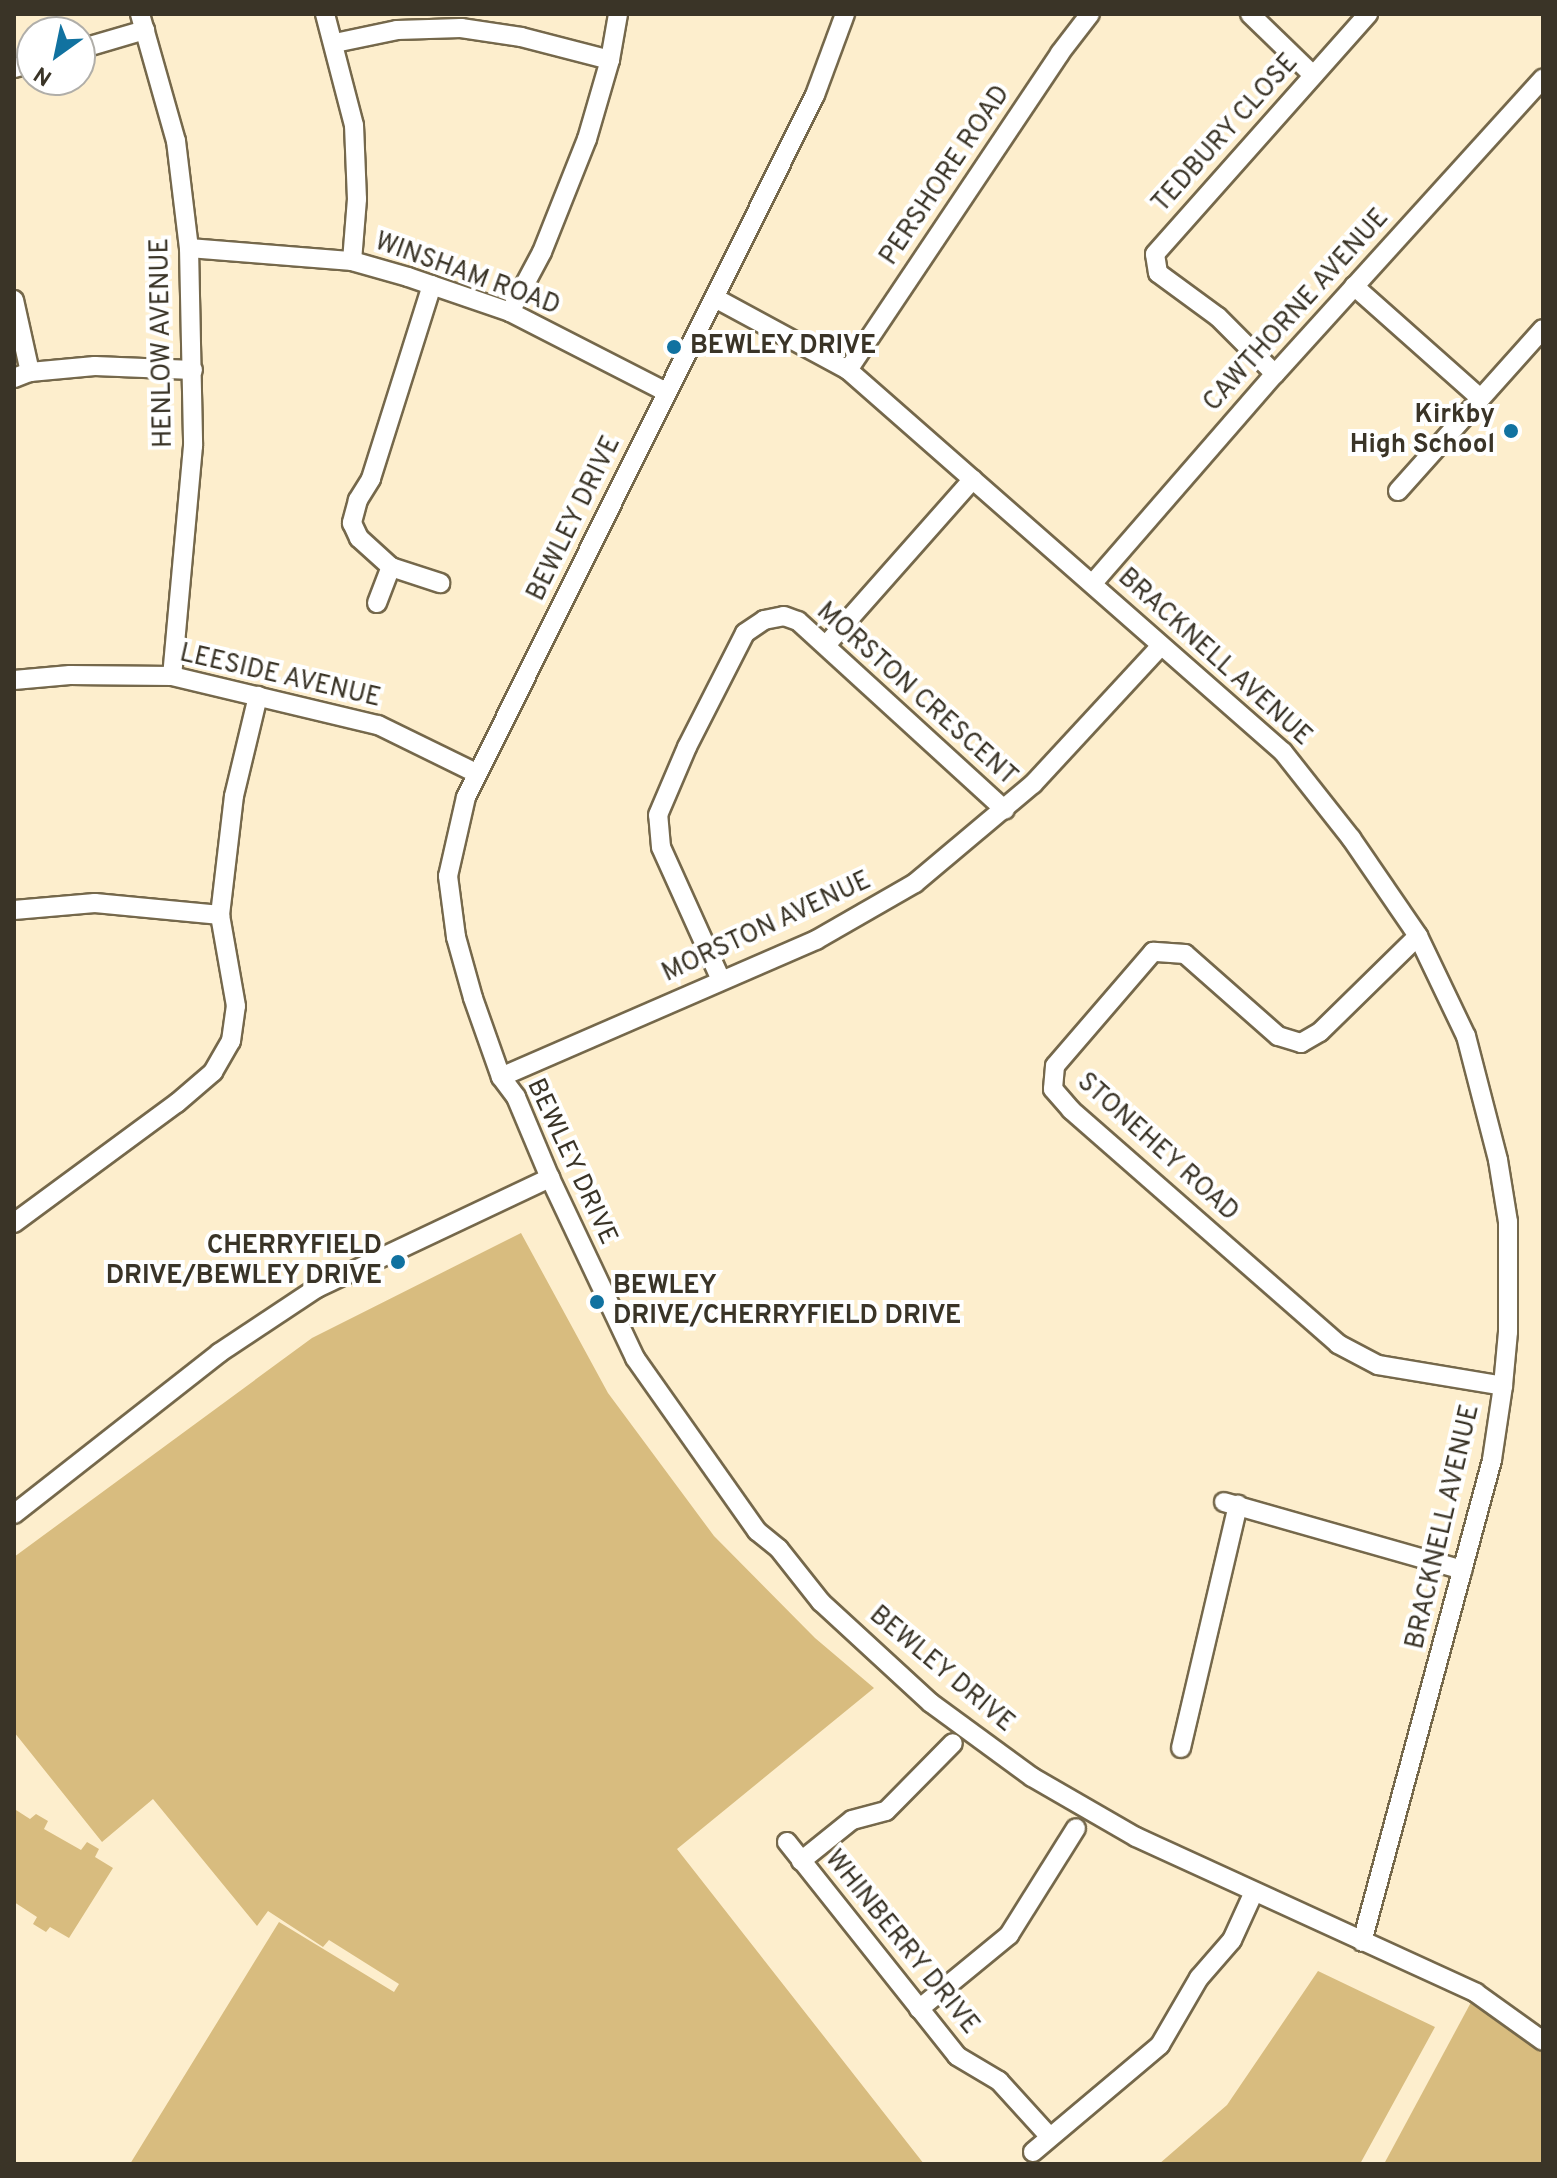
<!DOCTYPE html>
<html>
<head>
<meta charset="utf-8">
<style>
  body { margin:0 }
  #map { position:relative; width:1557px; height:2178px; overflow:hidden; background:#fdeecd; font-family:Overpass,sans-serif }
  div>[style] { position:absolute }
  .green>* { inset:0; background:#d8bc7f }
  .roads { filter:drop-shadow(2px 0 #75684b) drop-shadow(-2px 0 #75684b) drop-shadow(0 2px #75684b) drop-shadow(0 -2px #75684b) }
  .minor>* { height:18px; margin:-9px; padding:0 9px; transform-origin:9px; border-radius:9px; background:#fff }
  .dots>* { width:22px; height:22px; translate:-50% -50%; box-sizing:border-box; border:4px solid #fff; border-radius:50% }
  span { translate:-50% -50%; white-space:nowrap; text-align:center; line-height:1.15; -webkit-text-stroke:8px #fff; paint-order:stroke }
  .street-label { font-size:26px; color:#3a3427 }
  .poi-label { font-size:26px; color:#3a3427; font-weight:700 }
  .left { translate:0 -50%; text-align:left }
  .right { translate:-100% -50%; text-align:right }
  .frame { position:absolute; inset:0; border:16px solid #3a3427; pointer-events:none }
  .north { position:absolute; left:16px; top:16px; width:80px; height:80px; box-sizing:border-box; background:#fff; border:2px solid #b0aea9; border-radius:50%; rotate:213deg; font-size:22px; font-weight:700; line-height:32px; text-align:center; color:#3a3427 }
  .north::after { content:''; display:block; margin:auto; width:28px; height:36px; background:#1172a0; clip-path:polygon(50% 0,100% 100%,50% 72%,0 100%) }
</style>
</head>
<body>
<div id="map">
  <div class="green">
    <i style="clip-path:polygon(521px 1233px,608px 1393px,714px 1536px,815px 1638px,874px 1688px,677px 1849px,924px 2164px,130px 2164px,279px 1922px,394px 1992px,399px 1984px,329px 1940px,323px 1947px,268px 1911px,257px 1926px,153px 1799px,102px 1842px,14px 1732px,14px 1557px,312px 1338px)"></i>
    <i style="clip-path:polygon(16px 1810px,30px 1819px,36px 1814px,48px 1821px,44px 1829px,81px 1850px,87px 1842px,99px 1849px,95px 1857px,113px 1868px,69px 1938px,50px 1927px,46px 1932px,33px 1924px,37px 1917px,14px 1902px)"></i>
    <i style="clip-path:polygon(1318px 1971px,1435px 2027px,1360px 2164px,1159px 2164px,1227px 2105px)"></i>
    <i style="clip-path:polygon(1476px 1993px,1543px 2042px,1543px 2164px,1384px 2164px)"></i>
  </div>
  <div class="roads">
    <div class="minor">
      <i style="left:140px;top:14px;width:132px;rotate:74.2deg"></i>
      <i style="left:176px;top:141px;width:108px;rotate:83.1deg"></i>
      <i style="left:189px;top:248px;width:198px;rotate:88.8deg"></i>
      <i style="left:193px;top:446px;width:231px;rotate:95.2deg"></i>
      <i style="left:325px;top:14px;width:115px;rotate:75.4deg"></i>
      <i style="left:354px;top:125px;width:74px;rotate:87.7deg"></i>
      <i style="left:357px;top:199px;width:62px;rotate:94.6deg"></i>
      <i style="left:845px;top:14px;width:86px;rotate:110.3deg"></i>
      <i style="left:815px;top:95px;width:784px;rotate:116.43deg"></i>
      <i style="left:466px;top:797px;width:81px;rotate:102.8deg"></i>
      <i style="left:448px;top:876px;width:62px;rotate:82.5deg"></i>
      <i style="left:456px;top:937px;width:63px;rotate:74.4deg"></i>
      <i style="left:473px;top:998px;width:84px;rotate:70.5deg"></i>
      <i style="left:501px;top:1077px;width:25px;rotate:53deg"></i>
      <i style="left:516px;top:1097px;width:88px;rotate:67.2deg"></i>
      <i style="left:550px;top:1178px;width:199px;rotate:64.7deg"></i>
      <i style="left:635px;top:1358px;width:212px;rotate:54.8deg"></i>
      <i style="left:757px;top:1531px;width:28px;rotate:39deg"></i>
      <i style="left:779px;top:1549px;width:68px;rotate:51.6deg"></i>
      <i style="left:821px;top:1602px;width:149px;rotate:42.6deg"></i>
      <i style="left:931px;top:1703px;width:125px;rotate:36.2deg"></i>
      <i style="left:1032px;top:1777px;width:120px;rotate:30deg"></i>
      <i style="left:1136px;top:1837px;width:374px;rotate:24.6deg"></i>
      <i style="left:1476px;top:1993px;width:82px;rotate:35.6deg"></i>
      <i style="left:1250px;top:14px;width:88px;rotate:44.1deg"></i>
      <i style="left:335px;top:43px;width:63px;rotate:-11.8deg"></i>
      <i style="left:397px;top:30px;width:64px;rotate:-1.8deg"></i>
      <i style="left:461px;top:28px;width:61px;rotate:8.5deg"></i>
      <i style="left:521px;top:37px;width:92px;rotate:14.5deg"></i>
      <i style="left:80px;top:49px;width:68px;rotate:-16.3deg"></i>
      <i style="left:14px;top:68px;width:19px;rotate:-16deg"></i>
      <i style="left:189px;top:248px;width:164px;rotate:4.6deg"></i>
      <i style="left:352px;top:261px;width:58px;rotate:15.9deg"></i>
      <i style="left:408px;top:277px;width:108px;rotate:18.9deg"></i>
      <i style="left:510px;top:312px;width:175px;rotate:27.1deg"></i>
      <i style="left:432px;top:285px;width:203px;rotate:107.5deg"></i>
      <i style="left:371px;top:479px;width:25px;rotate:122deg"></i>
      <i style="left:358px;top:500px;width:24px;rotate:105deg"></i>
      <i style="left:352px;top:523px;width:17px;rotate:65deg"></i>
      <i style="left:359px;top:538px;width:43px;rotate:42.2deg"></i>
      <i style="left:391px;top:567px;width:52px;rotate:18.1deg"></i>
      <i style="left:1354px;top:286px;width:169px;rotate:41.6deg"></i>
      <i style="left:715px;top:298px;width:151px;rotate:28.4deg"></i>
      <i style="left:848px;top:370px;width:579px;rotate:41.29deg"></i>
      <i style="left:1283px;top:752px;width:110px;rotate:51.7deg"></i>
      <i style="left:1351px;top:838px;width:119px;rotate:55.6deg"></i>
      <i style="left:1418px;top:936px;width:111px;rotate:64.4deg"></i>
      <i style="left:1466px;top:1036px;width:128px;rotate:75.5deg"></i>
      <i style="left:1498px;top:1160px;width:63px;rotate:80.8deg"></i>
      <i style="left:1508px;top:1222px;width:110px;rotate:90deg"></i>
      <i style="left:1508px;top:1332px;width:54px;rotate:95.3deg"></i>
      <i style="left:1503px;top:1386px;width:75px;rotate:98.5deg"></i>
      <i style="left:1492px;top:1460px;width:499px;rotate:105.1deg"></i>
      <i style="left:14px;top:300px;width:74px;rotate:77.5deg"></i>
      <i style="left:510px;top:312px;width:68px;rotate:-61.9deg"></i>
      <i style="left:542px;top:252px;width:122px;rotate:-68.3deg"></i>
      <i style="left:587px;top:139px;width:82px;rotate:-73.8deg"></i>
      <i style="left:610px;top:60px;width:47px;rotate:-80.1deg"></i>
      <i style="left:848px;top:370px;width:381px;rotate:-56.2deg"></i>
      <i style="left:1060px;top:53px;width:49px;rotate:-52.4deg"></i>
      <i style="left:1275px;top:374px;width:81px;rotate:-135deg"></i>
      <i style="left:1218px;top:317px;width:74px;rotate:-143.7deg"></i>
      <i style="left:1158px;top:273px;width:19px;rotate:-99deg"></i>
      <i style="left:1155px;top:254px;width:321px;rotate:-48.4deg"></i>
      <i style="left:14px;top:378px;width:17px;rotate:-21deg"></i>
      <i style="left:30px;top:372px;width:65px;rotate:-5.3deg"></i>
      <i style="left:95px;top:366px;width:98px;rotate:2.3deg"></i>
      <i style="left:1398px;top:491px;width:217px;rotate:-48.2deg"></i>
      <i style="left:1093px;top:583px;width:277px;rotate:-49deg"></i>
      <i style="left:1275px;top:374px;width:399px;rotate:-47.8deg"></i>
      <i style="left:377px;top:603px;width:39px;rotate:-69deg"></i>
      <i style="left:827px;top:644px;width:220px;rotate:-48.5deg"></i>
      <i style="left:14px;top:680px;width:56px;rotate:-5.1deg"></i>
      <i style="left:70px;top:675px;width:102px;rotate:0.6deg"></i>
      <i style="left:172px;top:676px;width:212px;rotate:13.4deg"></i>
      <i style="left:378px;top:725px;width:109px;rotate:26.1deg"></i>
      <i style="left:14px;top:910px;width:81px;rotate:-4.9deg"></i>
      <i style="left:95px;top:903px;width:126px;rotate:5.5deg"></i>
      <i style="left:1418px;top:936px;width:137px;rotate:135.6deg"></i>
      <i style="left:1320px;top:1032px;width:22px;rotate:150deg"></i>
      <i style="left:1301px;top:1043px;width:24px;rotate:-163deg"></i>
      <i style="left:1278px;top:1036px;width:124px;rotate:-138.6deg"></i>
      <i style="left:1185px;top:954px;width:32px;rotate:-176deg"></i>
      <i style="left:1153px;top:952px;width:150px;rotate:130.7deg"></i>
      <i style="left:1055px;top:1066px;width:23px;rotate:95deg"></i>
      <i style="left:1053px;top:1089px;width:28px;rotate:49deg"></i>
      <i style="left:1071px;top:1110px;width:355px;rotate:41.2deg"></i>
      <i style="left:1338px;top:1344px;width:45px;rotate:27.7deg"></i>
      <i style="left:1378px;top:1365px;width:127px;rotate:9.5deg"></i>
      <i style="left:721px;top:980px;width:146px;rotate:-114.3deg"></i>
      <i style="left:661px;top:847px;width:32px;rotate:-95deg"></i>
      <i style="left:658px;top:815px;width:74px;rotate:-66.9deg"></i>
      <i style="left:687px;top:747px;width:128px;rotate:-63deg"></i>
      <i style="left:745px;top:633px;width:23px;rotate:-34deg"></i>
      <i style="left:764px;top:620px;width:20px;rotate:-11deg"></i>
      <i style="left:784px;top:616px;width:15px;rotate:20deg"></i>
      <i style="left:798px;top:621px;width:280px;rotate:42.4deg"></i>
      <i style="left:501px;top:1077px;width:344px;rotate:-23.5deg"></i>
      <i style="left:816px;top:940px;width:114px;rotate:-29.9deg"></i>
      <i style="left:915px;top:883px;width:154px;rotate:-40deg"></i>
      <i style="left:1033px;top:784px;width:188px;rotate:-47.2deg"></i>
      <i style="left:14px;top:1223px;width:202px;rotate:-36.4deg"></i>
      <i style="left:177px;top:1103px;width:48px;rotate:-40.7deg"></i>
      <i style="left:213px;top:1072px;width:36px;rotate:-60deg"></i>
      <i style="left:231px;top:1041px;width:35px;rotate:-82deg"></i>
      <i style="left:236px;top:1006px;width:92px;rotate:-100deg"></i>
      <i style="left:220px;top:915px;width:120px;rotate:-83.3deg"></i>
      <i style="left:234px;top:796px;width:103px;rotate:-76.5deg"></i>
      <i style="left:1224px;top:1502px;width:248px;rotate:15.9deg"></i>
      <i style="left:14px;top:1514px;width:261px;rotate:-38.1deg"></i>
      <i style="left:219px;top:1353px;width:118px;rotate:-33.6deg"></i>
      <i style="left:317px;top:1288px;width:258px;rotate:-25.3deg"></i>
      <i style="left:1181px;top:1748px;width:250px;rotate:-76.8deg"></i>
      <i style="left:787px;top:1842px;width:273px;rotate:51.5deg"></i>
      <i style="left:957px;top:2056px;width:49px;rotate:30.8deg"></i>
      <i style="left:999px;top:2081px;width:74px;rotate:47.7deg"></i>
      <i style="left:801px;top:1861px;width:65px;rotate:-38.8deg"></i>
      <i style="left:852px;top:1820px;width:35px;rotate:-15deg"></i>
      <i style="left:886px;top:1811px;width:95px;rotate:-45.4deg"></i>
      <i style="left:919px;top:2009px;width:117px;rotate:-39.4deg"></i>
      <i style="left:1009px;top:1935px;width:126px;rotate:-57.9deg"></i>
      <i style="left:1033px;top:2152px;width:166px;rotate:-40.1deg"></i>
      <i style="left:1160px;top:2045px;width:78px;rotate:-59.8deg"></i>
      <i style="left:1199px;top:1978px;width:50px;rotate:-49deg"></i>
      <i style="left:1232px;top:1940px;width:53px;rotate:-65.4deg"></i>
    </div>
  </div>
  <div class="dots">
    <i style="left:674px;top:347px;background:#1172a0"></i>
    <i style="left:1511px;top:431px;background:#1172a0"></i>
    <i style="left:398px;top:1262px;background:#1172a0"></i>
    <i style="left:597px;top:1302px;background:#1172a0"></i>
  </div>
  <div class="street-label">
    <span style="left:1226px;top:134px;rotate:-48deg">TEDBURY CLOSE</span>
    <span style="left:946px;top:176px;rotate:-56deg">PERSHORE ROAD</span>
    <span style="left:467px;top:275px;rotate:20deg">WINSHAM ROAD</span>
    <span style="left:1297px;top:311px;rotate:-48deg">CAWTHORNE AVENUE</span>
    <span style="left:163px;top:343px;rotate:-91deg">HENLOW AVENUE</span>
    <span style="left:575px;top:519px;rotate:-64deg">BEWLEY DRIVE</span>
    <span style="left:1214px;top:658px;rotate:42deg">BRACKNELL AVENUE</span>
    <span style="left:280px;top:677px;rotate:13deg">LEESIDE AVENUE</span>
    <span style="left:916px;top:695px;rotate:42deg">MORSTON CRESCENT</span>
    <span style="left:767px;top:928px;rotate:-25deg">MORSTON AVENUE</span>
    <span style="left:1157px;top:1148px;rotate:42deg">STONEHEY ROAD</span>
    <span style="left:571px;top:1162px;rotate:65deg">BEWLEY DRIVE</span>
    <span style="left:1444px;top:1527px;rotate:-77deg">BRACKNELL AVENUE</span>
    <span style="left:941px;top:1670px;rotate:40deg">BEWLEY DRIVE</span>
    <span style="left:901px;top:1943px;rotate:51deg">WHINBERRY DRIVE</span>
  </div>
  <div class="poi-label">
    <span class="left" style="left:690px;top:347px">BEWLEY DRIVE</span>
    <span class="right" style="left:1495px;top:431px">Kirkby<br>High School</span>
    <span class="right" style="left:382px;top:1262px">CHERRYFIELD<br>DRIVE/BEWLEY DRIVE</span>
    <span class="left" style="left:613px;top:1302px">BEWLEY<br>DRIVE/CHERRYFIELD DRIVE</span>
  </div>
  <div class="frame"></div>
  <div class="north">N</div>
</div>
</body>
</html>
